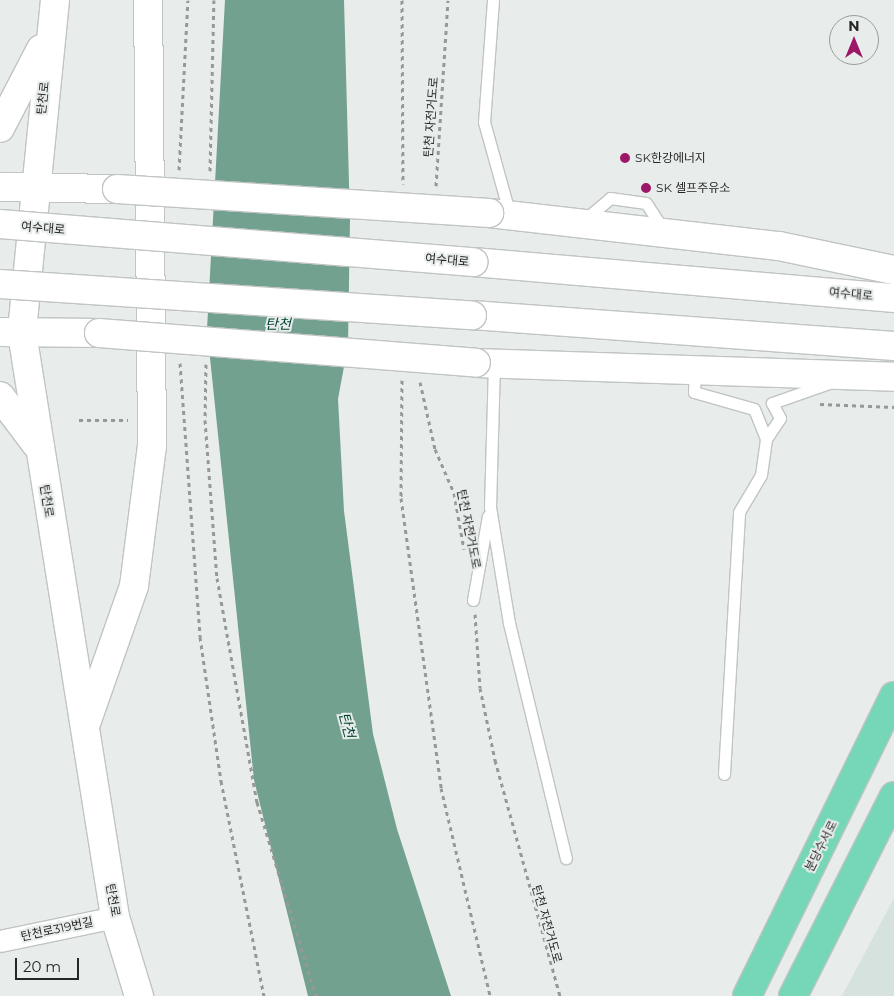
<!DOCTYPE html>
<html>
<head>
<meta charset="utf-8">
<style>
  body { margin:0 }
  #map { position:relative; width:894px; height:996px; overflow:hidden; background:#e8ecea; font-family:Montserrat,"Noto Sans KR",sans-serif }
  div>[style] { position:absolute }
  .built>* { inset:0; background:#d6e2dd }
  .water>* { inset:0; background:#73a190 }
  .path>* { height:3px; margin-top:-1.5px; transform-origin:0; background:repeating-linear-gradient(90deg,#959997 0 4px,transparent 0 8px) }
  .roads { filter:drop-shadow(1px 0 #c0c4c3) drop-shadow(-1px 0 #c0c4c3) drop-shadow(0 1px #c0c4c3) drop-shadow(0 -1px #c0c4c3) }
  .lane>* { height:11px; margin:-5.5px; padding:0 5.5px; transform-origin:5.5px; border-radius:5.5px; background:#fff }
  .street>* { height:21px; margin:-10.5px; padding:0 10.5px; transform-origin:10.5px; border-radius:10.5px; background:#fff }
  .secondary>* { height:28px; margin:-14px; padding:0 14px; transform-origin:14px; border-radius:14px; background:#fff }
  .highway>* { height:28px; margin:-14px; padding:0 14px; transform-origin:14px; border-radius:14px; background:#75d7b7 }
  .bridges { filter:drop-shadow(1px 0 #c0c4c3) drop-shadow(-1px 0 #c0c4c3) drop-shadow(0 1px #c0c4c3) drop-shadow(0 -1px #c0c4c3) }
  .secondary-bridge>* { height:28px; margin:-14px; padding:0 14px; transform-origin:14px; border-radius:14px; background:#fff }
  .dots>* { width:14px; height:14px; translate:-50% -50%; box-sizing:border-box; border:2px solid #e8ecea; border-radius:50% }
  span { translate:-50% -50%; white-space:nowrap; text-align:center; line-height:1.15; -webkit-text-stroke:4px #e8ecea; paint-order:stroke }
  .street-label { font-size:12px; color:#252726 }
  .poi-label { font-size:12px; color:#252726 }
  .left { translate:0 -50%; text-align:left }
  .water-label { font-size:14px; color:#004434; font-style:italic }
  .north { position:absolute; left:829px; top:15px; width:50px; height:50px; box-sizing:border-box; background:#e8ecea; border:1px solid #9a9d9c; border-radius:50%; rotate:0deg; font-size:14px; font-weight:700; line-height:20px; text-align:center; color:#252726 }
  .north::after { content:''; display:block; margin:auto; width:18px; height:22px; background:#9d1768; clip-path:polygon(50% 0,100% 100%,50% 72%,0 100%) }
  .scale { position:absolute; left:15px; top:958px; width:64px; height:22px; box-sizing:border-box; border:2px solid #252726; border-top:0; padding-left:6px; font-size:15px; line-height:18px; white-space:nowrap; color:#252726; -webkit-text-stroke:4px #e8ecea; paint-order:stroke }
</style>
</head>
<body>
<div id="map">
  <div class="built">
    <i style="clip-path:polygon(894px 898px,894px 996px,842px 996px)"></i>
  </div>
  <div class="water">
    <i style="clip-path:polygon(225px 0,344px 0,350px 220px,348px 345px,338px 399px,344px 511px,373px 734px,397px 829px,451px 996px,308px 996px,254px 780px,207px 329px)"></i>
  </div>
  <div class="path">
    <i style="left:402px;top:0;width:184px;rotate:89.7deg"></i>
    <i style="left:179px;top:170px;width:170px;rotate:-87deg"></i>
    <i style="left:210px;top:171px;width:171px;rotate:-88.7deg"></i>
    <i style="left:436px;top:186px;width:186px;rotate:-86.3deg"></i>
    <i style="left:180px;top:363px;width:275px;rotate:85.8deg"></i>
    <i style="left:200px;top:637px;width:146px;rotate:81.7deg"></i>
    <i style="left:221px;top:781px;width:219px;rotate:78.7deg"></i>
    <i style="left:206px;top:364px;width:56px;rotate:91deg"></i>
    <i style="left:205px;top:420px;width:158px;rotate:85.7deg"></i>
    <i style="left:217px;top:578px;width:228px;rotate:79.9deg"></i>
    <i style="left:257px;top:802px;width:203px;rotate:73.1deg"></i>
    <i style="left:402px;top:380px;width:118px;rotate:90.5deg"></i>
    <i style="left:401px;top:498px;width:293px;rotate:82.1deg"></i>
    <i style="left:441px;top:788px;width:214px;rotate:76.7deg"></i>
    <i style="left:420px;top:382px;width:69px;rotate:77.4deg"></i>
    <i style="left:435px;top:449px;width:48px;rotate:66.6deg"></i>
    <i style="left:454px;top:493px;width:57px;rotate:79.9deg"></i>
    <i style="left:820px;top:404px;width:74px;rotate:2.3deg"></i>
    <i style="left:79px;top:420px;width:49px"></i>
    <i style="left:475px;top:614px;width:74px;rotate:86.1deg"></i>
    <i style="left:480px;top:688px;width:74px;rotate:78.2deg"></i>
    <i style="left:495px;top:760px;width:245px;rotate:74.6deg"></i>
  </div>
  <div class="roads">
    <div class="lane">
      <i style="left:493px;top:0;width:122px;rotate:94.2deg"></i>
      <i style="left:484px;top:122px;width:97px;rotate:74.4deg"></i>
      <i style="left:583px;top:221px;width:35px;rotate:-40deg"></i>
      <i style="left:610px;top:198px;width:36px;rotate:8deg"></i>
      <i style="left:646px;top:203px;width:35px;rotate:57deg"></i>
      <i style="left:494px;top:364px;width:143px;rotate:91.6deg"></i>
      <i style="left:490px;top:507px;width:118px;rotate:80.7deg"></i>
      <i style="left:509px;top:623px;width:242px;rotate:76.4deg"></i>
      <i style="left:695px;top:372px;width:20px;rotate:93deg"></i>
      <i style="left:694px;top:392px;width:62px;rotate:15.8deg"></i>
      <i style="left:754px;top:409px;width:32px;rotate:68deg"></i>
      <i style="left:473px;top:600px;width:85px;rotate:-79.9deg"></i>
      <i style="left:724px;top:774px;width:262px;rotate:-86.7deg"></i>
      <i style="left:739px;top:512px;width:43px;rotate:-59.3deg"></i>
      <i style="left:761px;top:475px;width:36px;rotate:-82deg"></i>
      <i style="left:766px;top:439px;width:25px;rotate:-56deg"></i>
      <i style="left:780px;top:418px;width:17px;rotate:-118deg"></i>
      <i style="left:772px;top:403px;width:60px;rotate:-19.3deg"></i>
    </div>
    <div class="street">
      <i style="left:0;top:941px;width:117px;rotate:-11.8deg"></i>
    </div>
    <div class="secondary">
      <i style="left:55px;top:0;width:335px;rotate:95.7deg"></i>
      <i style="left:22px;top:333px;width:591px;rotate:80.95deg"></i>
      <i style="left:115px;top:917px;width:83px;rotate:73.1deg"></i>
      <i style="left:0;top:128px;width:89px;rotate:-62.6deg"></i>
      <i style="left:0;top:187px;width:117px;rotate:1deg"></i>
      <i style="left:489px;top:213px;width:292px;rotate:6.5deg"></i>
      <i style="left:779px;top:246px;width:117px;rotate:11.8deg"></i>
      <i style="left:473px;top:262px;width:423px;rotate:4.9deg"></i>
      <i style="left:472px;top:315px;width:423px;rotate:4.2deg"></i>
      <i style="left:0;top:332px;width:99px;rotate:0.6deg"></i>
      <i style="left:476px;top:363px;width:418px;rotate:1.9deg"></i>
      <i style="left:0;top:396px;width:60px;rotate:53.1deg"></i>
      <i style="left:85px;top:726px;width:148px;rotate:-70.7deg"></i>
      <i style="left:134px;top:586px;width:141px;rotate:-82.7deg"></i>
      <i style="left:152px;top:446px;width:446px;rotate:-90.5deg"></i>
    </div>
    <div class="highway">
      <i style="left:747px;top:996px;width:334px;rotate:-63.9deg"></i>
      <i style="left:793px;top:996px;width:224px;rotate:-63.2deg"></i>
    </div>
  </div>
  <div class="bridges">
    <div class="secondary-bridge">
      <i style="left:117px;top:189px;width:373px;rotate:3.7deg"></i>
      <i style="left:0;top:224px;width:475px;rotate:4.6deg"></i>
      <i style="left:0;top:284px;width:473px;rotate:3.8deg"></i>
      <i style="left:99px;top:333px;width:378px;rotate:4.5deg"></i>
    </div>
  </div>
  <div class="dots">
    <i style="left:625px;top:158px;background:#9d1768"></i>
    <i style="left:646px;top:188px;background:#9d1768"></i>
  </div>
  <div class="street-label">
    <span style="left:43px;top:98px;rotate:-84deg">탄천로</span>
    <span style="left:431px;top:117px;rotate:-86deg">탄천 자전거도로</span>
    <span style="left:43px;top:228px;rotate:5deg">여수대로</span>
    <span style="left:447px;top:260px;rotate:5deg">여수대로</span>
    <span style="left:851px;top:294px;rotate:5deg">여수대로</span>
    <span style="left:47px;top:501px;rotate:81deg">탄천로</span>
    <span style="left:469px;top:529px;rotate:79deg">탄천 자전거도로</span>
    <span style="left:821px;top:846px;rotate:-63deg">분당수서로</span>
    <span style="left:113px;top:900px;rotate:80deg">탄천로</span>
    <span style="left:547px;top:924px;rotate:74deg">탄천 자전거도로</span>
    <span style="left:57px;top:929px;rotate:-12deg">탄천로319번길</span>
  </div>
  <div class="poi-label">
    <span class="left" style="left:635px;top:158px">SK한강에너지</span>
    <span class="left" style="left:656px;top:188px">SK 셀프주유소</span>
  </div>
  <div class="water-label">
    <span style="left:278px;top:324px">탄천</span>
    <span style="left:347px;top:725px;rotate:75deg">탄천</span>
  </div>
  <div class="north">N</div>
  <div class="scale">20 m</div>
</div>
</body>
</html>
